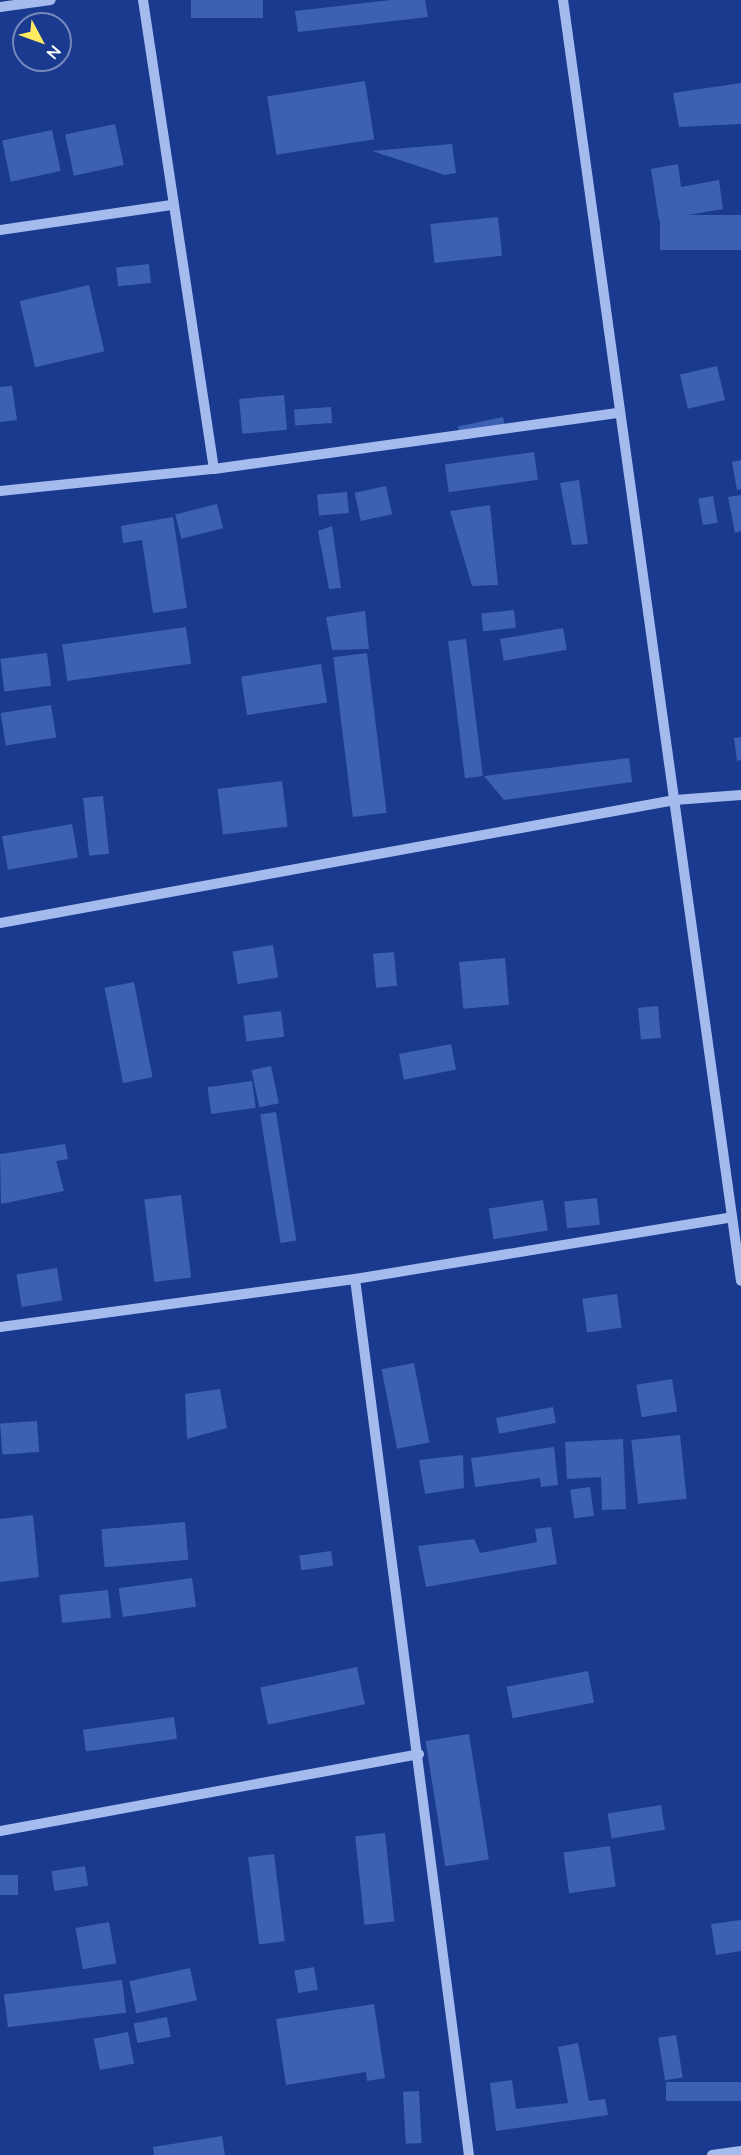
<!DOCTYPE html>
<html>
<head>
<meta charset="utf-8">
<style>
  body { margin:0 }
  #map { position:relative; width:741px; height:2155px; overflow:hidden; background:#193a8e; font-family:Mulish,sans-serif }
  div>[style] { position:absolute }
  .building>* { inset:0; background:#3d60b4; transform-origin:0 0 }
  .minor>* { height:10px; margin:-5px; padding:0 5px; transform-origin:5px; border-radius:5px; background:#a5bbee }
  span { translate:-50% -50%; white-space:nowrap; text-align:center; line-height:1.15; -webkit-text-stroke:6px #193a8e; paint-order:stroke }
  .north { position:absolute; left:12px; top:12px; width:60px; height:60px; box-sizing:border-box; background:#193a8e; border:2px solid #7589bb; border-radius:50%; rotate:131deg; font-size:16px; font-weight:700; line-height:24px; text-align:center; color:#fff }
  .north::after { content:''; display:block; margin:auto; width:21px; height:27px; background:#ffea62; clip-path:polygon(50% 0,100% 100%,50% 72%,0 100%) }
</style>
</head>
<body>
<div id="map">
  <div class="building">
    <i style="left:191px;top:0;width:72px;height:18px"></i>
    <i style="clip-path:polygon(391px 0,425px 0,428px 17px,298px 32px,295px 11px)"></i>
    <i style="left:365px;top:81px;width:59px;height:99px;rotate:81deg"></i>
    <i style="clip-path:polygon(741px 83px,741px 124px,679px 127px,673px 93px)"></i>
    <i style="left:115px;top:124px;width:42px;height:51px;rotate:78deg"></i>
    <i style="left:52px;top:130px;width:42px;height:51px;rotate:78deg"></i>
    <i style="clip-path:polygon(452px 144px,456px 173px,445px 175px,372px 151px)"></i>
    <i style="clip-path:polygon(678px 164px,681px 187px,719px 180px,723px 209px,659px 220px,651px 169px)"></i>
    <i style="left:741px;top:215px;width:35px;height:81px;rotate:90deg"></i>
    <i style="left:498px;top:217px;width:39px;height:68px;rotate:84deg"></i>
    <i style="left:149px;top:264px;width:19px;height:33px;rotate:84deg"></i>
    <i style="left:89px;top:285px;width:68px;height:71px;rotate:77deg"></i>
    <i style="left:717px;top:366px;width:35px;height:38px;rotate:77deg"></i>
    <i style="clip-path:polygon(12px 386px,17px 420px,0 422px,0 387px)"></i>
    <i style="left:284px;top:395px;width:35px;height:45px;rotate:85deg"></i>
    <i style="left:331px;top:407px;width:16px;height:37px;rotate:86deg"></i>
    <i style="left:503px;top:417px;width:14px;height:46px;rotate:78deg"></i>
    <i style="left:534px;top:452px;width:28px;height:90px;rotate:82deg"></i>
    <i style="clip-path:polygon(741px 460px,741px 489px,737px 490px,732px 462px)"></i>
    <i style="clip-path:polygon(579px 480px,588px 544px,572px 545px,560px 483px)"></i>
    <i style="left:386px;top:486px;width:29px;height:32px;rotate:78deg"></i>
    <i style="left:347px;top:492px;width:21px;height:30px;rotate:85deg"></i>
    <i style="clip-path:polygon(741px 495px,741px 531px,735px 533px,728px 497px)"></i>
    <i style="left:713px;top:496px;width:27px;height:15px;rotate:80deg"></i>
    <i style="left:217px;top:504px;width:25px;height:43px;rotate:76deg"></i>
    <i style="clip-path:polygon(490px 505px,498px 585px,472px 586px,450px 511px)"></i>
    <i style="clip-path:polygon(173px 517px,187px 608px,153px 613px,142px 540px,123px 543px,121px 526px)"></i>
    <i style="clip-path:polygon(332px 526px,341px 588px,329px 589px,318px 531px)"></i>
    <i style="left:514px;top:610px;width:18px;height:33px;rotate:84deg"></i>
    <i style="clip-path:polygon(365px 611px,369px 649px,332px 650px,326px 617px)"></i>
    <i style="left:186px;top:627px;width:37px;height:125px;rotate:82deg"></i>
    <i style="left:563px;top:628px;width:22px;height:64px;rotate:80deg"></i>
    <i style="left:466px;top:639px;width:138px;height:18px;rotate:83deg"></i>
    <i style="left:47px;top:653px;width:33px;height:47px;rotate:83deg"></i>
    <i style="left:367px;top:653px;width:161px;height:34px;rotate:83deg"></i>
    <i style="left:321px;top:664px;width:39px;height:81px;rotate:81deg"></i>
    <i style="left:51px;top:705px;width:33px;height:51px;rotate:81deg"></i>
    <i style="clip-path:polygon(741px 737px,741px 760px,737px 761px,734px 738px)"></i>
    <i style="clip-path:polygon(629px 758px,632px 782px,504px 800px,484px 776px)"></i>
    <i style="left:282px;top:781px;width:46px;height:65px;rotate:83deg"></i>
    <i style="left:103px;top:796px;width:58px;height:20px;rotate:84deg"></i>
    <i style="left:72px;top:824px;width:34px;height:71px;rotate:80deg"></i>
    <i style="left:273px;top:945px;width:33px;height:41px;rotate:81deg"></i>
    <i style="left:394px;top:952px;width:34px;height:21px;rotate:85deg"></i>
    <i style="left:505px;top:958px;width:47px;height:46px;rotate:85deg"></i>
    <i style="left:134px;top:982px;width:97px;height:30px;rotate:79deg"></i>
    <i style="left:658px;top:1006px;width:32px;height:20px;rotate:85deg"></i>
    <i style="left:281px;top:1011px;width:26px;height:38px;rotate:83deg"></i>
    <i style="left:451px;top:1044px;width:26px;height:53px;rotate:79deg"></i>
    <i style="left:271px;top:1066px;width:38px;height:20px;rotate:78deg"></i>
    <i style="left:252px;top:1081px;width:27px;height:45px;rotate:82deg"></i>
    <i style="left:276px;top:1112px;width:130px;height:16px;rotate:81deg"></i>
    <i style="clip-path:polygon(65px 1144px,68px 1159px,56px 1161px,64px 1191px,1px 1204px,0 1154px)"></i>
    <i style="left:181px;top:1195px;width:83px;height:37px;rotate:83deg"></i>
    <i style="left:597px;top:1198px;width:27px;height:33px;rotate:84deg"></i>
    <i style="left:543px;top:1200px;width:31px;height:55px;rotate:81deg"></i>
    <i style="left:57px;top:1268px;width:33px;height:41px;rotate:81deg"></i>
    <i style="left:617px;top:1294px;width:34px;height:35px;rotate:82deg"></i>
    <i style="left:414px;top:1363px;width:81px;height:33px;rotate:79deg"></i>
    <i style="left:672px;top:1379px;width:33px;height:36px;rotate:81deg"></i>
    <i style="clip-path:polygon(220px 1389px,227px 1428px,187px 1439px,185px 1394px)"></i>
    <i style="left:553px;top:1407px;width:16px;height:58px;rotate:79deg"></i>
    <i style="left:37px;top:1421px;width:31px;height:37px;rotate:86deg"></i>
    <i style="left:680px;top:1435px;width:64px;height:49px;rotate:84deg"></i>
    <i style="clip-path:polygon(623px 1439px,626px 1509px,602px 1510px,601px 1477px,567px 1479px,565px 1442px)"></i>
    <i style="clip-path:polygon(554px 1447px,558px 1485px,541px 1487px,540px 1478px,475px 1487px,471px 1458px)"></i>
    <i style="clip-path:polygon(463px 1455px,464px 1488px,425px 1494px,419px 1460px)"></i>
    <i style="left:590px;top:1487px;width:29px;height:20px;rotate:82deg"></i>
    <i style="clip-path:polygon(33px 1515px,39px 1577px,0 1582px,0 1519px)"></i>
    <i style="left:185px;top:1522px;width:38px;height:84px;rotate:85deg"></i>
    <i style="clip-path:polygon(551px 1527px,557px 1564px,426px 1587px,418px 1546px,474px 1539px,480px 1553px,537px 1542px,535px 1529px)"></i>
    <i style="left:331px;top:1551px;width:15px;height:32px;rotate:82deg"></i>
    <i style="left:192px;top:1578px;width:29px;height:74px;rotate:82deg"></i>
    <i style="left:108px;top:1590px;width:28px;height:49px;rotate:84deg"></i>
    <i style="left:357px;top:1667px;width:38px;height:99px;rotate:78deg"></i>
    <i style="left:588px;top:1671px;width:32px;height:83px;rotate:79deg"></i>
    <i style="left:174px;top:1717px;width:22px;height:92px;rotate:82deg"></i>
    <i style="left:469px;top:1734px;width:127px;height:44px;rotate:81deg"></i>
    <i style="left:661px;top:1805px;width:25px;height:54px;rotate:81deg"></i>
    <i style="left:385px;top:1833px;width:89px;height:30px;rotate:84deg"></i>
    <i style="left:610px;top:1846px;width:41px;height:47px;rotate:82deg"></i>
    <i style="left:274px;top:1854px;width:88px;height:26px;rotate:83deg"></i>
    <i style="left:85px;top:1866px;width:20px;height:34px;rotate:81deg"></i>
    <i style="left:0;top:1875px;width:18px;height:20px"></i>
    <i style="clip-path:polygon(741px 1920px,741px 1951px,716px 1955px,711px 1924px)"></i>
    <i style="left:109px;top:1922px;width:42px;height:34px;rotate:80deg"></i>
    <i style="left:314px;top:1967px;width:23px;height:20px;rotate:80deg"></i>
    <i style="left:190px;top:1968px;width:33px;height:62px;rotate:78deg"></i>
    <i style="left:122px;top:1980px;width:33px;height:119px;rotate:83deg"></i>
    <i style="clip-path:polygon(374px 2004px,385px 2078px,367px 2081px,366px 2072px,286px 2085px,276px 2019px)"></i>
    <i style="left:167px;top:2017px;width:20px;height:34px;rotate:79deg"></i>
    <i style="left:128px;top:2032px;width:32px;height:35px;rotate:79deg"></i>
    <i style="left:676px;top:2035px;width:43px;height:18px;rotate:81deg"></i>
    <i style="clip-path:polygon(578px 2043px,589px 2101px,605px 2099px,608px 2115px,496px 2131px,490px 2083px,512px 2080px,516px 2109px,568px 2103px,558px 2047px)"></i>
    <i style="left:741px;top:2082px;width:19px;height:75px;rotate:90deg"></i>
    <i style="left:419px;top:2091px;width:52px;height:16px;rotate:87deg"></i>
    <i style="clip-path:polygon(222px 2136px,225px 2155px,154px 2155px,153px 2147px)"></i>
  </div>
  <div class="minor">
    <i style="left:143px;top:0;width:474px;rotate:81.4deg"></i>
    <i style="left:563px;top:0;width:1293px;rotate:82.09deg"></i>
    <i style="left:0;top:7px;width:51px;rotate:-7.8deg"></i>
    <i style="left:0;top:230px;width:173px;rotate:-8.3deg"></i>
    <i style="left:0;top:491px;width:215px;rotate:-5.9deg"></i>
    <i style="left:214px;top:469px;width:409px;rotate:-7.9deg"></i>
    <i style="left:0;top:923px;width:686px;rotate:-10.33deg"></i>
    <i style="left:675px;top:800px;width:66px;rotate:-4.3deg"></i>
    <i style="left:355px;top:1279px;width:883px;rotate:82.59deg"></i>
    <i style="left:0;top:1327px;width:358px;rotate:-7.7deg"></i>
    <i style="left:355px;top:1279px;width:382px;rotate:-9.3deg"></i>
    <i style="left:0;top:1831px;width:426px;rotate:-10.4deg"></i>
    <i style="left:712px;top:2155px;width:29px;rotate:-8deg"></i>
  </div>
  <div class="north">N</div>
</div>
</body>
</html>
